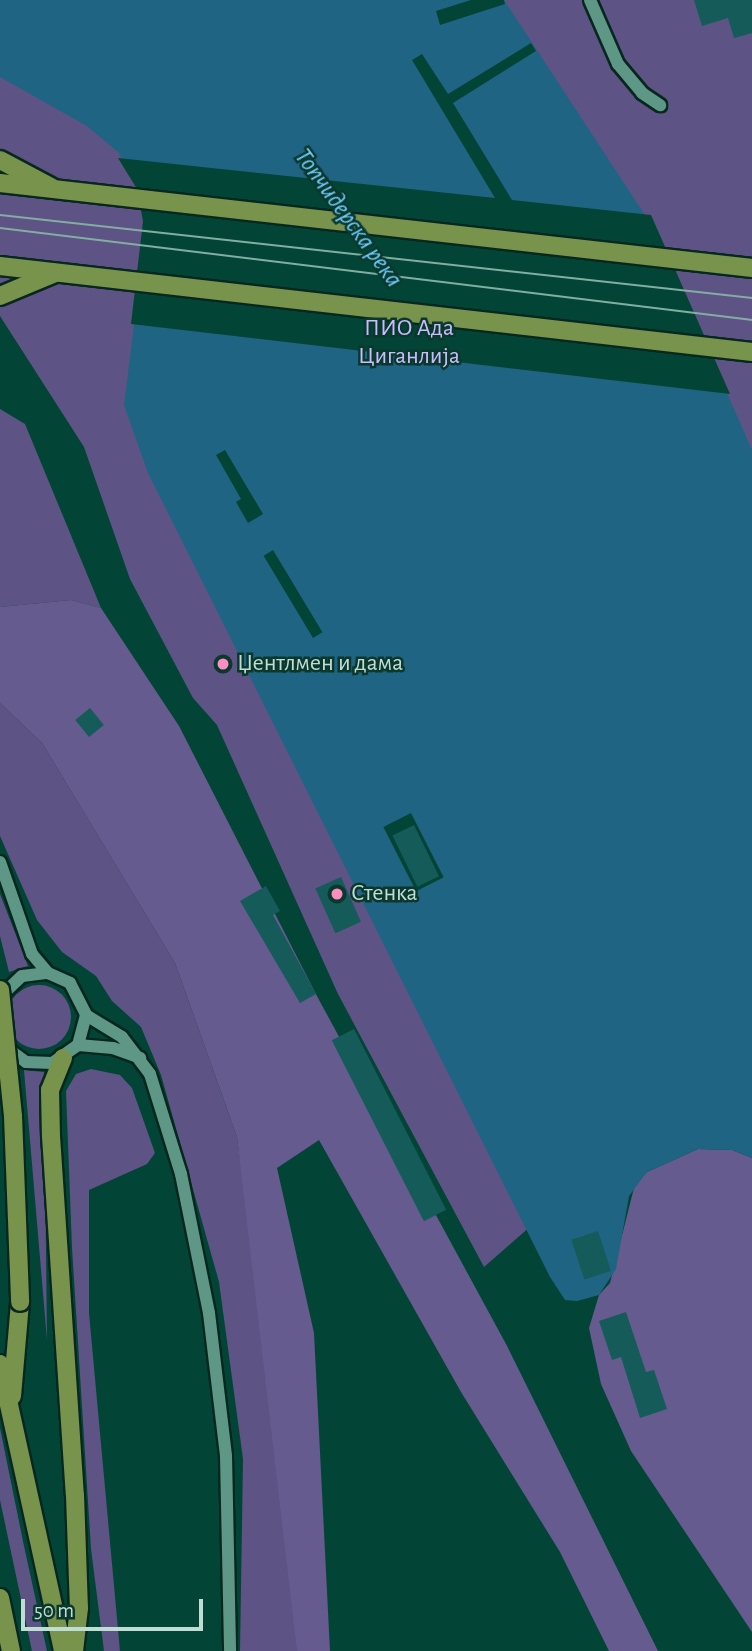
<!DOCTYPE html>
<html>
<head>
<meta charset="utf-8">
<style>
  body { margin:0 }
  #map { position:relative; width:752px; height:1651px; overflow:hidden; background:#024536; font-family:"Alegreya Sans",sans-serif }
  div>[style] { position:absolute }
  .green>* { inset:0; background:#5d5385 }
  .round { border-radius:50% }
  .forest>* { inset:0; background:#655b8f }
  .water>* { inset:0; background:#206483 }
  .pier>* { inset:0; background:#024536; transform-origin:0 0 }
  .building>* { inset:0; background:#155b59; transform-origin:0 0 }
  .roads { filter:drop-shadow(2px 0 #08271f) drop-shadow(-2px 0 #08271f) drop-shadow(0 2px #08271f) drop-shadow(0 -2px #08271f) }
  .minor>* { height:12px; margin:-6px; padding:0 6px; transform-origin:6px; border-radius:6px; background:#5e9785 }
  .major>* { height:18px; margin:-9px; padding:0 9px; transform-origin:9px; border-radius:9px; background:#78934c }
  .tram>* { height:2px; margin:-1px; padding:0 1px; transform-origin:1px; border-radius:1px; background:#84ada2 }
  .bridges { filter:drop-shadow(2px 0 #08271f) drop-shadow(-2px 0 #08271f) drop-shadow(0 2px #08271f) drop-shadow(0 -2px #08271f) }
  .major-bridge>* { height:18px; margin:-9px; padding:0 9px; transform-origin:9px; border-radius:9px; background:#78934c }
  .dots>* { width:19px; height:19px; translate:-50% -50%; box-sizing:border-box; border:4px solid #0a382d; border-radius:50% }
  span { translate:-50% -50%; white-space:nowrap; text-align:center; line-height:1.15; -webkit-text-stroke:5px #0a382d; paint-order:stroke }
  .park-label { font-size:24px; color:#c9bdfd }
  .poi-label { font-size:24px; color:#c0ddd3 }
  .left { translate:0 -50%; text-align:left }
  .water-label { font-size:26px; color:#6ecdfd; font-style:italic }
  .scale { position:absolute; left:21px; top:1599px; width:182px; height:32px; box-sizing:border-box; border:4px solid #c0ddd3; border-top:0; padding-left:9px; font-size:21px; line-height:24px; white-space:nowrap; color:#c0ddd3; -webkit-text-stroke:5px #0a382d; paint-order:stroke }
</style>
</head>
<body>
<div id="map">
  <div class="green">
    <i style="clip-path:polygon(0 0,752px 0,752px 1033px,484px 1267px,338px 994px,217px 725px,193px 698px,130px 579px,84px 447px,0 316px)"></i>
    <i style="clip-path:polygon(0 409px,25px 424px,101px 608px,71px 600px,0 607px)"></i>
    <i style="clip-path:polygon(0 703px,42px 743px,175px 963px,237px 1137px,299px 1588px,298px 1651px,240px 1651px,243px 1459px,219px 1282px,161px 1075px,141px 1027px,112px 1001px,96px 976px,62px 952px,37px 920px,0 836px)"></i>
    <i style="clip-path:polygon(0 894px,28px 966px,9px 972px,0 936px)"></i>
    <i class="round" style="left:7px;top:985px;width:64px;height:64px"></i>
    <i style="clip-path:polygon(91px 1069px,120px 1075px,132px 1088px,155px 1153px,147px 1164px,89px 1190px,89px 1313px,120px 1651px,104px 1651px,91px 1549px,72px 1248px,66px 1091px,76px 1074px)"></i>
    <i style="clip-path:polygon(24px 1070px,44px 1072px,47px 1340px)"></i>
    <i style="clip-path:polygon(0 1428px,24px 1546px,47px 1651px,32px 1651px,0 1500px)"></i>
  </div>
  <div class="forest">
    <i style="clip-path:polygon(71px 600px,101px 608px,179px 726px,318px 998px,506px 1344px,658px 1651px,609px 1651px,560px 1552px,461px 1392px,319px 1140px,277px 1168px,314px 1333px,330px 1651px,297px 1651px,237px 1137px,175px 963px,42px 743px,0 703px,0 607px)"></i>
    <i style="clip-path:polygon(698px 1149px,732px 1150px,752px 1158px,752px 1632px,631px 1451px,601px 1384px,589px 1328px,599px 1295px,610px 1283px,635px 1184px,647px 1172px)"></i>
  </div>
  <div class="water">
    <i style="clip-path:polygon(0 0,504px 0,656px 232px,752px 450px,752px 1158px,732px 1150px,698px 1149px,647px 1172px,629px 1196px,616px 1269px,599px 1295px,577px 1301px,565px 1300px,550px 1277px,148px 473px,124px 405px,147px 221px,140px 188px,118px 152px,87px 126px,0 77px)"></i>
  </div>
  <div class="pier">
    <i style="clip-path:polygon(471px 0,504px 0,505px 4px,440px 25px,436px 11px)"></i>
    <i style="clip-path:polygon(531px 43px,536px 51px,453px 103px,512px 200px,651px 215px,730px 394px,131px 324px,143px 221px,137px 189px,118px 158px,495px 198px,412px 60px,422px 54px,448px 94px)"></i>
    <i style="clip-path:polygon(225px 450px,263px 514px,248px 523px,236px 502px,241px 499px,216px 455px)"></i>
    <i style="left:273px;top:550px;width:96px;height:11px;rotate:59deg"></i>
    <i style="left:411px;top:813px;width:72px;height:31px;rotate:63deg"></i>
  </div>
  <div class="building">
    <i style="clip-path:polygon(694px 0,752px 0,752px 33px,734px 38px,728px 18px,702px 26px)"></i>
    <i style="left:90px;top:708px;width:22px;height:19px;rotate:51deg"></i>
    <i style="left:414px;top:825px;width:57px;height:24px;rotate:64deg"></i>
    <i style="left:341px;top:877px;width:49px;height:28px;rotate:66deg"></i>
    <i style="clip-path:polygon(266px 886px,280px 911px,273px 915px,316px 994px,300px 1003px,240px 901px)"></i>
    <i style="left:354px;top:1029px;width:203px;height:25px;rotate:63deg"></i>
    <i style="left:598px;top:1231px;width:42px;height:28px;rotate:72deg"></i>
    <i style="clip-path:polygon(626px 1312px,646px 1372px,654px 1370px,667px 1409px,640px 1418px,621px 1357px,612px 1360px,599px 1321px)"></i>
  </div>
  <div class="roads">
    <div class="minor">
      <i style="left:590px;top:0;width:70px;rotate:66.4deg"></i>
      <i style="left:618px;top:64px;width:38px;rotate:50deg"></i>
      <i style="left:642px;top:93px;width:22px;rotate:34deg"></i>
      <i style="left:0;top:862px;width:97px;rotate:70.8deg"></i>
      <i style="left:32px;top:954px;width:25px;rotate:50deg"></i>
      <i style="left:0;top:997px;width:30px;rotate:-44deg"></i>
      <i style="left:22px;top:976px;width:26px;rotate:-7deg"></i>
      <i style="left:48px;top:973px;width:24px;rotate:24deg"></i>
      <i style="left:70px;top:983px;width:36px;rotate:63deg"></i>
      <i style="left:86px;top:1015px;width:31px;rotate:105deg"></i>
      <i style="left:78px;top:1045px;width:32px;rotate:145deg"></i>
      <i style="left:52px;top:1063px;width:26px;rotate:-178deg"></i>
      <i style="left:26px;top:1062px;width:29px;rotate:-144deg"></i>
      <i style="left:86px;top:1015px;width:42px;rotate:31.4deg"></i>
      <i style="left:122px;top:1037px;width:46px;rotate:52.9deg"></i>
      <i style="left:150px;top:1074px;width:105px;rotate:72.8deg"></i>
      <i style="left:181px;top:1174px;width:142px;rotate:78.6deg"></i>
      <i style="left:209px;top:1313px;width:144px;rotate:83.2deg"></i>
      <i style="left:226px;top:1456px;width:195px;rotate:88.8deg"></i>
      <i style="left:78px;top:1045px;width:35px;rotate:5deg"></i>
      <i style="left:113px;top:1048px;width:29px;rotate:20deg"></i>
    </div>
    <div class="major">
      <i style="left:0;top:160px;width:58px;rotate:27.9deg"></i>
      <i style="left:0;top:183px;width:757px;rotate:6.45deg"></i>
      <i style="left:0;top:266px;width:757px;rotate:6.52deg"></i>
      <i style="left:0;top:296px;width:60px;rotate:-22.7deg"></i>
      <i style="left:63px;top:1058px;width:35px;rotate:112deg"></i>
      <i style="left:50px;top:1090px;width:46px;rotate:88.8deg"></i>
      <i style="left:51px;top:1136px;width:360px;rotate:86.2deg"></i>
      <i style="left:75px;top:1495px;width:113px;rotate:88deg"></i>
      <i style="left:79px;top:1608px;width:43px;rotate:96.6deg"></i>
      <i style="left:0;top:1364px;width:294px;rotate:77.6deg"></i>
      <i style="left:12px;top:1396px;width:94px;rotate:-85.1deg"></i>
      <i style="left:0;top:1598px;width:54px;rotate:78.3deg"></i>
    </div>
  </div>
  <div class="tram">
    <i style="left:0;top:215px;width:757px;rotate:6.3deg"></i>
    <i style="left:0;top:228px;width:758px;rotate:6.97deg"></i>
  </div>
  <div class="bridges">
    <div class="major-bridge">
      <i style="left:0;top:990px;width:127px;rotate:84.1deg"></i>
      <i style="left:13px;top:1116px;width:186px;rotate:87.8deg"></i>
    </div>
  </div>
  <div class="dots">
    <i style="left:223px;top:664px;background:#fd8ec0"></i>
    <i style="left:337px;top:894px;background:#fd8ec0"></i>
  </div>
  <div class="park-label">
    <span style="left:409px;top:343px">ПИО Ада<br>Циганлија</span>
  </div>
  <div class="poi-label">
    <span class="left" style="left:237px;top:664px">Џентлмен и дама</span>
    <span class="left" style="left:351px;top:894px">Стенка</span>
  </div>
  <div class="water-label">
    <span style="left:348px;top:218px;rotate:54deg">Топчидерска река</span>
  </div>
  <div class="scale">50 m</div>
</div>
</body>
</html>
